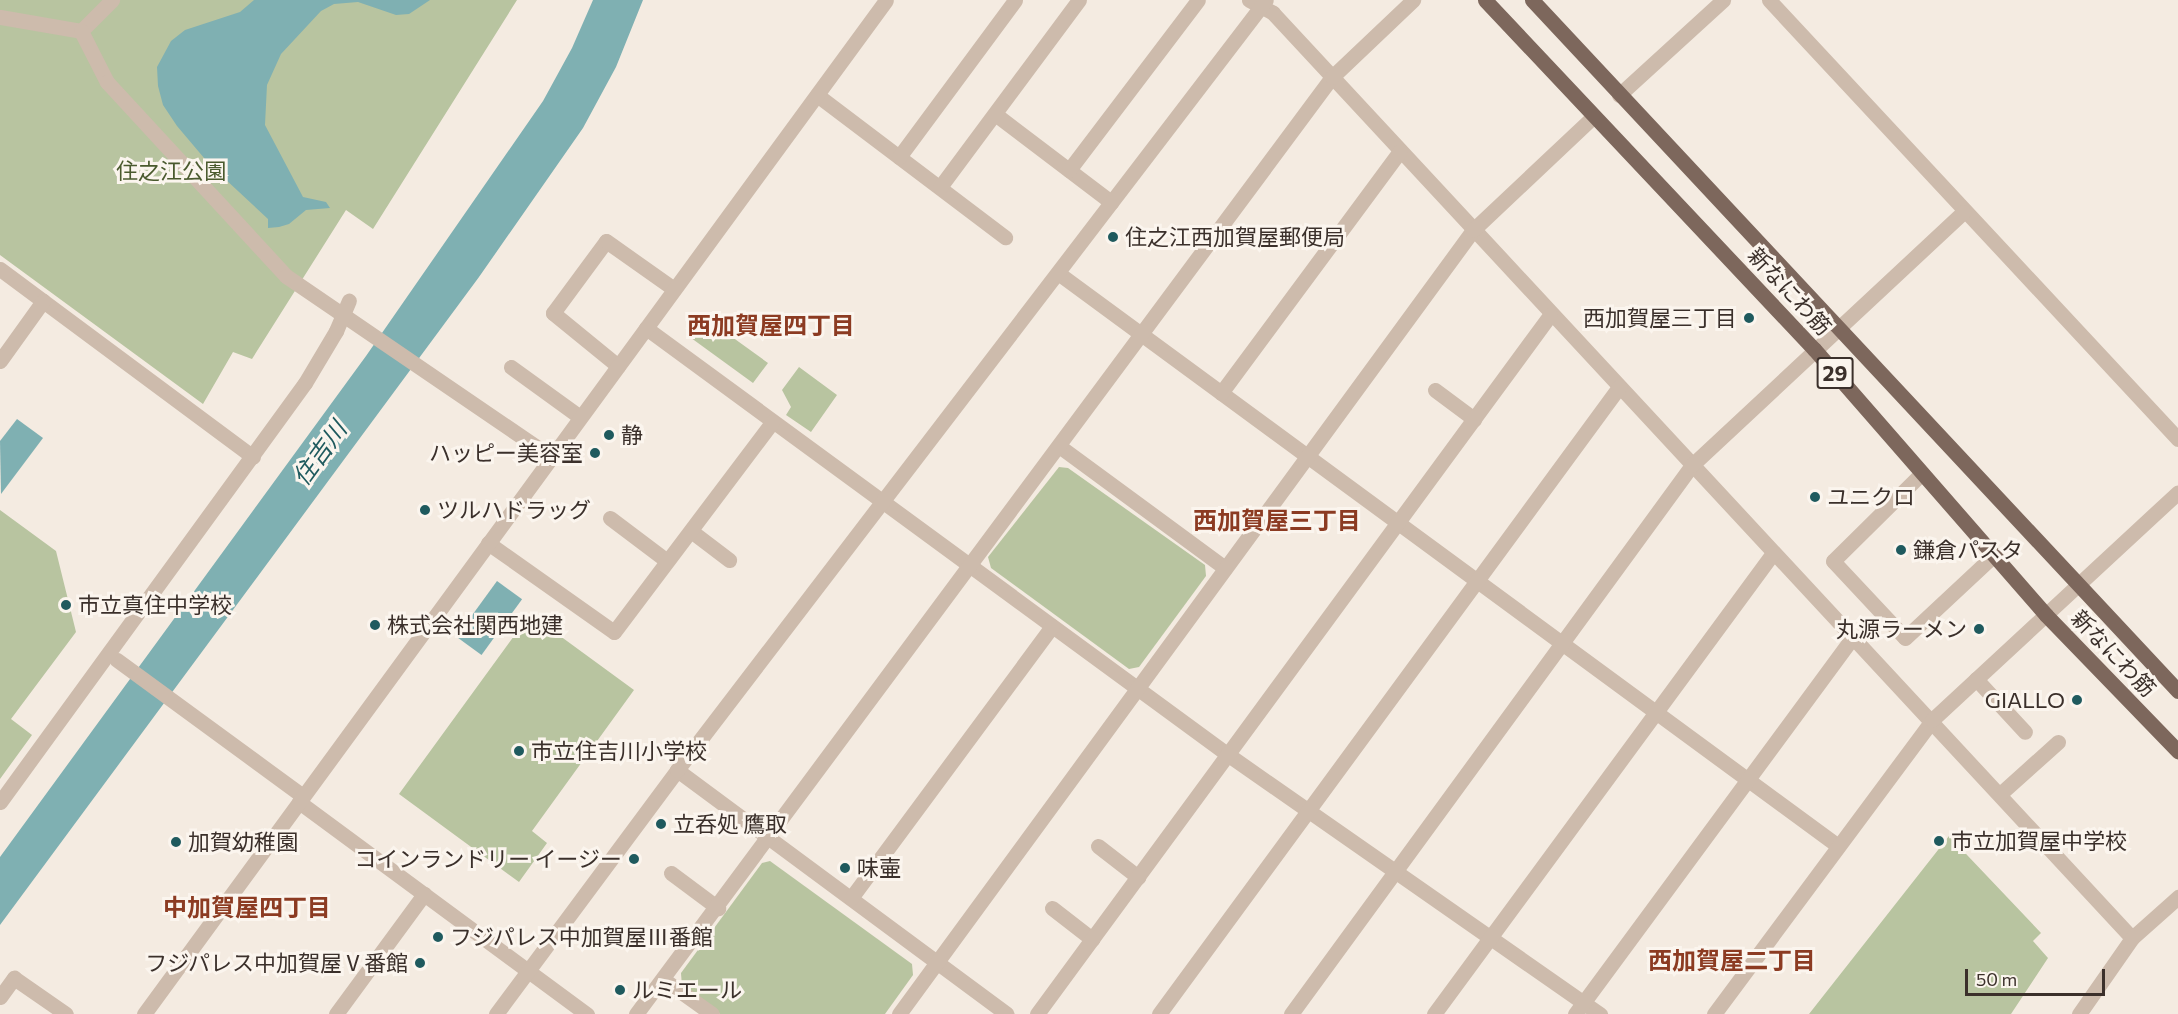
<!DOCTYPE html>
<html>
<head>
<meta charset="utf-8">
<style>
  body { margin:0 }
  #map { position:relative; width:2178px; height:1014px; overflow:hidden; background:#f4ebe1; font-family:Commissioner,"Noto Sans JP",sans-serif }
  div>[style] { position:absolute }
  .green>* { inset:0; background:#b8c4a0 }
  .water>* { inset:0; background:#7fb0b2; transform-origin:0 0 }
  .minor>* { height:15px; margin:-7.5px; padding:0 7.5px; transform-origin:7.5px; border-radius:7.5px; background:#cdbbac }
  .major>* { height:15px; margin:-7.5px; padding:0 7.5px; transform-origin:7.5px; border-radius:7.5px; background:#7d675c }
  .dots>* { width:16px; height:16px; translate:-50% -50%; box-sizing:border-box; border:3px solid #fbf5ee; border-radius:50% }
  span { translate:-50% -50%; white-space:nowrap; text-align:center; line-height:1.15; -webkit-text-stroke:6px #fbf5ee; paint-order:stroke }
  .shield-label span { padding:2px 4px; background:#fbf5ee; border:2px solid; border-radius:4px; -webkit-text-stroke-width:0 }
  .shield-label { font-size:21px; color:#3b302b; font-weight:700 }
  .park-label { font-size:22px; color:#4a5a2e }
  .poi-label { font-size:22px; color:#3b302b }
  .left { translate:0 -50%; text-align:left }
  .right { translate:-100% -50%; text-align:right }
  .street-label { font-size:22px; color:#3b302b }
  .neighbourhood-label { font-size:24px; color:#8c3b22; font-weight:700 }
  .water-label { font-size:24px; color:#1f5a5e; font-style:italic }
  .scale { position:absolute; left:1965px; top:969px; width:140px; height:27px; box-sizing:border-box; border:3px solid #3b302b; border-top:0; padding-left:8px; font-size:18px; line-height:21px; white-space:nowrap; color:#3b302b; -webkit-text-stroke:4px #fbf5ee; paint-order:stroke }
</style>
</head>
<body>
<div id="map">
  <div class="green">
    <i style="clip-path:polygon(0 0,517px 0,373px 229px,346px 210px,252px 359px,233px 352px,203px 404px,0 255px)"></i>
    <i style="clip-path:polygon(699px 318px,711px 326px,714px 324px,768px 363px,753px 383px,687px 335px)"></i>
    <i style="clip-path:polygon(799px 367px,837px 395px,811px 432px,786px 415px,791px 407px,782px 390px)"></i>
    <i style="clip-path:polygon(1059px 467px,1068px 468px,1205px 565px,1206px 576px,1139px 667px,1129px 669px,991px 568px,988px 557px)"></i>
    <i style="clip-path:polygon(0 510px,56px 551px,76px 632px,11px 719px,32px 735px,0 779px)"></i>
    <i style="clip-path:polygon(530px 614px,634px 690px,532px 831px,547px 843px,519px 882px,399px 794px)"></i>
    <i style="clip-path:polygon(1949px 836px,2041px 933px,2033px 941px,2048px 958px,2011px 1014px,1809px 1014px)"></i>
    <i style="clip-path:polygon(770px 861px,912px 964px,913px 975px,885px 1014px,720px 1014px,682px 987px,681px 973px,762px 863px)"></i>
  </div>
  <div class="water">
    <i style="clip-path:polygon(254px 0,430px 0,409px 14px,396px 15px,358px 2px,334px 4px,321px 11px,281px 54px,267px 85px,265px 125px,303px 197px,326px 202px,330px 208px,306px 210px,289px 224px,279px 227px,268px 228px,268px 219px,210px 165px,177px 126px,163px 105px,158px 86px,157px 67px,171px 41px,185px 30px,240px 12px)"></i>
    <i style="clip-path:polygon(593px 0,643px 0,616px 67px,583px 128px,479px 277px,0 925px,0 857px,366px 356px,543px 101px,572px 48px)"></i>
    <i style="clip-path:polygon(17px 419px,43px 438px,1px 494px,0 441px)"></i>
    <i style="left:497px;top:581px;width:31px;height:69px;rotate:36deg"></i>
  </div>
  <div class="minor">
    <i style="left:1249px;top:0;width:27px;rotate:28deg"></i>
    <i style="left:1273px;top:13px;width:1262px;rotate:47.12deg"></i>
    <i style="left:1769px;top:0;width:600px;rotate:47.03deg"></i>
    <i style="left:0;top:17px;width:82px;rotate:9.8deg"></i>
    <i style="left:81px;top:31px;width:44px;rotate:-45deg"></i>
    <i style="left:81px;top:31px;width:57px;rotate:63deg"></i>
    <i style="left:107px;top:82px;width:264px;rotate:47.3deg"></i>
    <i style="left:286px;top:276px;width:321px;rotate:34.3deg"></i>
    <i style="left:817px;top:95px;width:236px;rotate:37.1deg"></i>
    <i style="left:1619px;top:95px;width:141px;rotate:-42.4deg"></i>
    <i style="left:995px;top:114px;width:146px;rotate:37.2deg"></i>
    <i style="left:899px;top:157px;width:195px;rotate:-53.5deg"></i>
    <i style="left:1069px;top:170px;width:213px;rotate:-52.8deg"></i>
    <i style="left:940px;top:187px;width:233px;rotate:-53.4deg"></i>
    <i style="left:0;top:269px;width:315px;rotate:36.6deg"></i>
    <i style="left:1058px;top:273px;width:968px;rotate:36.3deg"></i>
    <i style="left:646px;top:328px;width:720px;rotate:36.25deg"></i>
    <i style="left:1227px;top:754px;width:455px;rotate:34.9deg"></i>
    <i style="left:0;top:361px;width:74px;rotate:-54.4deg"></i>
    <i style="left:618px;top:366px;width:84px;rotate:-140.8deg"></i>
    <i style="left:553px;top:313px;width:89px;rotate:-53.6deg"></i>
    <i style="left:606px;top:241px;width:83px;rotate:35.2deg"></i>
    <i style="left:511px;top:367px;width:85px;rotate:35.9deg"></i>
    <i style="left:1435px;top:390px;width:49px;rotate:36.6deg"></i>
    <i style="left:1221px;top:393px;width:301px;rotate:-53.5deg"></i>
    <i style="left:1059px;top:446px;width:206px;rotate:36.3deg"></i>
    <i style="left:1922px;top:473px;width:125px;rotate:135.3deg"></i>
    <i style="left:1833px;top:561px;width:105px;rotate:46.9deg"></i>
    <i style="left:1905px;top:638px;width:122px;rotate:-43deg"></i>
    <i style="left:610px;top:518px;width:71px;rotate:37deg"></i>
    <i style="left:691px;top:531px;width:48px;rotate:37.3deg"></i>
    <i style="left:488px;top:543px;width:154px;rotate:35.2deg"></i>
    <i style="left:614px;top:632px;width:263px;rotate:-53deg"></i>
    <i style="left:117px;top:660px;width:230px;rotate:36.2deg"></i>
    <i style="left:1976px;top:679px;width:72px;rotate:47.2deg"></i>
    <i style="left:677px;top:770px;width:410px;rotate:36.5deg"></i>
    <i style="left:2000px;top:794px;width:78px;rotate:-41.9deg"></i>
    <i style="left:0;top:802px;width:518px;rotate:-53.95deg"></i>
    <i style="left:305px;top:383px;width:61px;rotate:-59.2deg"></i>
    <i style="left:336px;top:331px;width:33px;rotate:-67deg"></i>
    <i style="left:299px;top:802px;width:358px;rotate:36.4deg"></i>
    <i style="left:1098px;top:846px;width:51px;rotate:37.8deg"></i>
    <i style="left:671px;top:873px;width:59px;rotate:36.7deg"></i>
    <i style="left:851px;top:898px;width:338px;rotate:-53.5deg"></i>
    <i style="left:1052px;top:908px;width:51px;rotate:37.8deg"></i>
    <i style="left:663px;top:979px;width:60px;rotate:35.5deg"></i>
    <i style="left:0;top:997px;width:24px;rotate:-54deg"></i>
    <i style="left:14px;top:978px;width:63px;rotate:34.7deg"></i>
    <i style="left:144px;top:1014px;width:1256px;rotate:-53.8deg"></i>
    <i style="left:336px;top:1014px;width:149px;rotate:-53.7deg"></i>
    <i style="left:496px;top:1014px;width:304px;rotate:-53.4deg"></i>
    <i style="left:677px;top:770px;width:969px;rotate:-52.59deg"></i>
    <i style="left:636px;top:1014px;width:1167px;rotate:-53.4deg"></i>
    <i style="left:1332px;top:77px;width:112px;rotate:-43.5deg"></i>
    <i style="left:899px;top:1014px;width:972px;rotate:-53.79deg"></i>
    <i style="left:1473px;top:230px;width:166px;rotate:-43.3deg"></i>
    <i style="left:1037px;top:1014px;width:867px;rotate:-53.72deg"></i>
    <i style="left:1159px;top:1014px;width:778px;rotate:-53.73deg"></i>
    <i style="left:1291px;top:1014px;width:680px;rotate:-53.85deg"></i>
    <i style="left:1692px;top:465px;width:371px;rotate:-43deg"></i>
    <i style="left:1434px;top:1014px;width:572px;rotate:-53.67deg"></i>
    <i style="left:1575px;top:1014px;width:468px;rotate:-53.6deg"></i>
    <i style="left:1714px;top:1014px;width:366px;rotate:-53.4deg"></i>
    <i style="left:1932px;top:720px;width:335px;rotate:-42.8deg"></i>
    <i style="left:2079px;top:1014px;width:93px;rotate:-55.1deg"></i>
    <i style="left:2132px;top:938px;width:62px;rotate:-41.7deg"></i>
  </div>
  <div class="major">
    <i style="left:1485px;top:0;width:480px;rotate:46.7deg"></i>
    <i style="left:1814px;top:349px;width:353px;rotate:48.9deg"></i>
    <i style="left:2046px;top:615px;width:190px;rotate:45.9deg"></i>
    <i style="left:1532px;top:0;width:946px;rotate:46.93deg"></i>
  </div>
  <div class="dots">
    <i style="left:1113px;top:237px;background:#1f5a5e"></i>
    <i style="left:1749px;top:318px;background:#1f5a5e"></i>
    <i style="left:609px;top:435px;background:#1f5a5e"></i>
    <i style="left:595px;top:453px;background:#1f5a5e"></i>
    <i style="left:1815px;top:497px;background:#1f5a5e"></i>
    <i style="left:425px;top:510px;background:#1f5a5e"></i>
    <i style="left:1901px;top:550px;background:#1f5a5e"></i>
    <i style="left:66px;top:605px;background:#1f5a5e"></i>
    <i style="left:375px;top:625px;background:#1f5a5e"></i>
    <i style="left:1979px;top:629px;background:#1f5a5e"></i>
    <i style="left:2077px;top:700px;background:#1f5a5e"></i>
    <i style="left:519px;top:751px;background:#1f5a5e"></i>
    <i style="left:661px;top:824px;background:#1f5a5e"></i>
    <i style="left:1939px;top:841px;background:#1f5a5e"></i>
    <i style="left:176px;top:842px;background:#1f5a5e"></i>
    <i style="left:634px;top:859px;background:#1f5a5e"></i>
    <i style="left:845px;top:868px;background:#1f5a5e"></i>
    <i style="left:438px;top:937px;background:#1f5a5e"></i>
    <i style="left:420px;top:963px;background:#1f5a5e"></i>
    <i style="left:620px;top:990px;background:#1f5a5e"></i>
  </div>
  <div class="shield-label">
    <span style="left:1835px;top:373px">29</span>
  </div>
  <div class="park-label">
    <span style="left:171px;top:171px">住之江公園</span>
  </div>
  <div class="poi-label">
    <span class="left" style="left:1125px;top:237px">住之江西加賀屋郵便局</span>
    <span class="right" style="left:1737px;top:318px">西加賀屋三丁目</span>
    <span class="left" style="left:621px;top:435px">静</span>
    <span class="right" style="left:583px;top:453px">ハッピー美容室</span>
    <span class="left" style="left:1827px;top:497px">ユニクロ</span>
    <span class="left" style="left:437px;top:510px">ツルハドラッグ</span>
    <span class="left" style="left:1913px;top:550px">鎌倉パスタ</span>
    <span class="left" style="left:78px;top:605px">市立真住中学校</span>
    <span class="left" style="left:387px;top:625px">株式会社関西地建</span>
    <span class="right" style="left:1967px;top:629px">丸源ラーメン</span>
    <span class="right" style="left:2065px;top:700px">GIALLO</span>
    <span class="left" style="left:531px;top:751px">市立住吉川小学校</span>
    <span class="left" style="left:673px;top:824px">立呑処 鷹取</span>
    <span class="left" style="left:1951px;top:841px">市立加賀屋中学校</span>
    <span class="left" style="left:188px;top:842px">加賀幼稚園</span>
    <span class="right" style="left:622px;top:859px">コインランドリー イージー</span>
    <span class="left" style="left:857px;top:868px">味壷</span>
    <span class="left" style="left:450px;top:937px">フジパレス中加賀屋Ⅲ番館</span>
    <span class="right" style="left:408px;top:963px">フジパレス中加賀屋Ⅴ番館</span>
    <span class="left" style="left:632px;top:990px">ルミエール</span>
  </div>
  <div class="street-label">
    <span style="left:1790px;top:291px;rotate:47deg">新なにわ筋</span>
    <span style="left:2114px;top:653px;rotate:46deg">新なにわ筋</span>
  </div>
  <div class="neighbourhood-label">
    <span style="left:771px;top:325px">西加賀屋四丁目</span>
    <span style="left:1277px;top:520px">西加賀屋三丁目</span>
    <span style="left:247px;top:907px">中加賀屋四丁目</span>
    <span style="left:1732px;top:960px">西加賀屋二丁目</span>
  </div>
  <div class="water-label">
    <span style="left:319px;top:453px;rotate:-54deg">住吉川</span>
  </div>
  <div class="scale">50 m</div>
</div>
</body>
</html>
